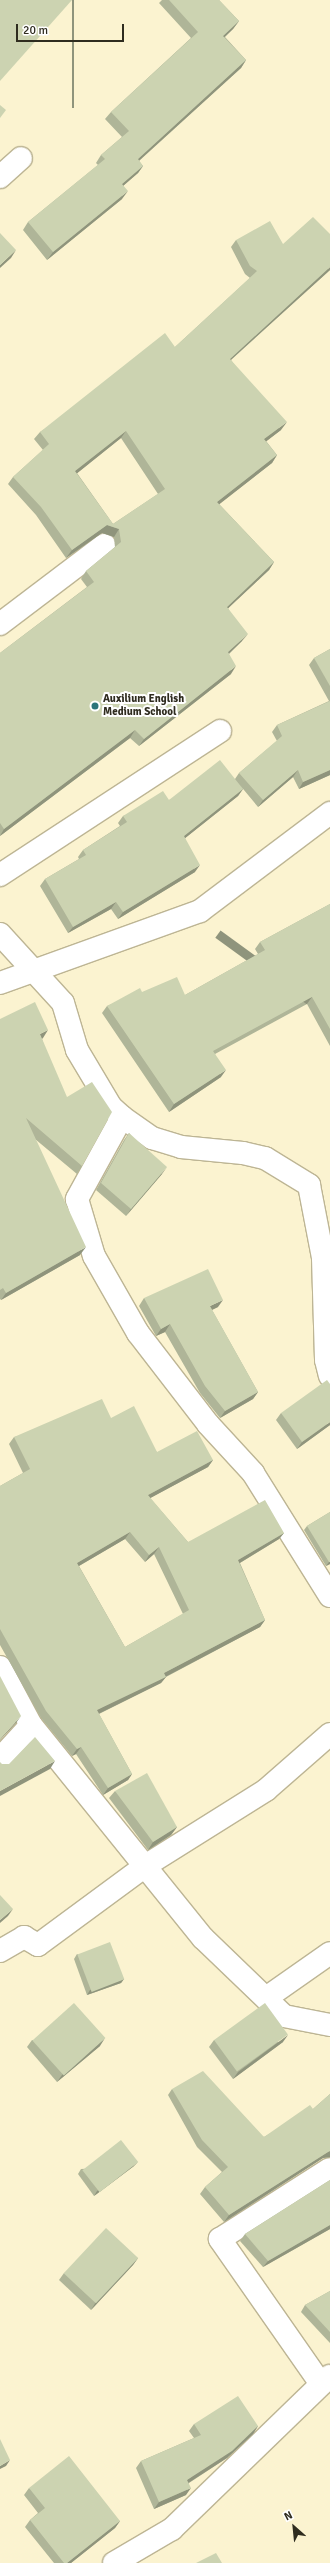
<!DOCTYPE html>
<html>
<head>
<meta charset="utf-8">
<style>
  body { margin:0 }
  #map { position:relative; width:330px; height:2563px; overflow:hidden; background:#fbf3d0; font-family:Signika,sans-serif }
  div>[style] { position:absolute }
  .roads { filter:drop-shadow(1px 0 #bdb594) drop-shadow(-1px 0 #bdb594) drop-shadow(0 1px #bdb594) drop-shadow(0 -1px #bdb594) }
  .street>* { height:22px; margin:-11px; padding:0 11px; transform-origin:11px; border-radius:11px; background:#fff }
  .wall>* { inset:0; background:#afb598 }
  .shaded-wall>* { inset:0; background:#8f947c; transform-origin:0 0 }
  .building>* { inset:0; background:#ccd3b1; transform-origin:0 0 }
  .dots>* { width:11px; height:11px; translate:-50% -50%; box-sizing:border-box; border:2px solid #fff; border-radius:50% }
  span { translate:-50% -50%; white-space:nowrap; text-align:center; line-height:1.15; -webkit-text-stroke:4px #fff; paint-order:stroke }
  .poi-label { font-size:11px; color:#2f2c1f; font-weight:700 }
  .left { translate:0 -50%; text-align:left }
  .north { position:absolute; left:274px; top:2507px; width:40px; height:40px; -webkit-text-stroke:3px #fff; paint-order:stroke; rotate:333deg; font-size:11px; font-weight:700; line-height:16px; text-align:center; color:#2f2c1f }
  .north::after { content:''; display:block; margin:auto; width:14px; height:18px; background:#2f2c1f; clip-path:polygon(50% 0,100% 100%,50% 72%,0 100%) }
  .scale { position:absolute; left:16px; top:24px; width:108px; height:18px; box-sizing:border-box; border:2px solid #2f2c1f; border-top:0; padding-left:5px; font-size:12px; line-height:14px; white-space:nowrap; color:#2f2c1f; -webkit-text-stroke:3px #fff; paint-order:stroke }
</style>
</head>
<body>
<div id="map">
  <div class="roads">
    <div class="street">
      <i style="left:0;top:177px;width:28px;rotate:-42deg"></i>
      <i style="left:0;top:624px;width:131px;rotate:-37.2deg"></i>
      <i style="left:0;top:875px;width:263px;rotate:-33.2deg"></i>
      <i style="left:0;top:934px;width:93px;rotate:47.6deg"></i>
      <i style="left:63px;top:1003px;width:49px;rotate:73.4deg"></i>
      <i style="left:77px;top:1050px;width:66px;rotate:59.2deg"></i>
      <i style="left:111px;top:1107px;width:15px;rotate:42deg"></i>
      <i style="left:122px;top:1117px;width:37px;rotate:35deg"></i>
      <i style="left:152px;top:1138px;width:30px;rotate:17deg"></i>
      <i style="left:181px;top:1147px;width:62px;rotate:5.5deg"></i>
      <i style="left:243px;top:1153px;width:23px;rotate:13deg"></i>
      <i style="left:265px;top:1158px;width:52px;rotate:31.5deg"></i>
      <i style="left:309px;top:1185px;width:74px;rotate:79.1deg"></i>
      <i style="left:323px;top:1258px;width:102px;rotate:88.3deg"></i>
      <i style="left:326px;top:1360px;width:16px;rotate:76deg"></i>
      <i style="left:0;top:983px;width:213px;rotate:-19.8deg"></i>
      <i style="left:200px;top:911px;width:163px;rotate:-37deg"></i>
      <i style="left:122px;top:1117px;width:94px;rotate:118.8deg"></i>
      <i style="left:77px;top:1199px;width:59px;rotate:73.4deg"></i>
      <i style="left:94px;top:1256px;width:89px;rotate:60.3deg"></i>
      <i style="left:138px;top:1333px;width:115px;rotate:52.4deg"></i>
      <i style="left:208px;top:1424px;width:67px;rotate:47.4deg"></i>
      <i style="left:253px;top:1473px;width:145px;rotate:58deg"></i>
      <i style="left:0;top:1667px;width:66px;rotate:61.9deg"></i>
      <i style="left:0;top:1759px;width:46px;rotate:-47.6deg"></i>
      <i style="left:31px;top:1725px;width:274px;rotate:51.1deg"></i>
      <i style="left:203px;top:1938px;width:112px;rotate:43.9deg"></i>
      <i style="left:284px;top:2016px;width:47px;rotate:11.1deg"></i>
      <i style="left:0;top:1951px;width:28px;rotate:-30deg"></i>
      <i style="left:24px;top:1937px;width:16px;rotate:30deg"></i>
      <i style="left:38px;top:1945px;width:133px;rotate:-36.4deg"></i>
      <i style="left:145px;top:1866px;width:143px;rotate:-32.1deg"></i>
      <i style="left:266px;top:1790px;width:85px;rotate:-41.2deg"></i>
      <i style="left:266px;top:1998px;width:78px;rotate:-35.1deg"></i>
      <i style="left:321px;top:2384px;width:177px;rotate:-124.9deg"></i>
      <i style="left:220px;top:2239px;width:130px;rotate:-32.5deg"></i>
      <i style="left:114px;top:2563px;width:67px;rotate:-30.4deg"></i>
      <i style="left:172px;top:2529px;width:220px;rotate:-44.1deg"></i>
    </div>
  </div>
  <div class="wall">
    <i style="clip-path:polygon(162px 0,219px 0,239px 21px,233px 29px,225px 37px,246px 60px,241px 68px,139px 161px,143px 166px,138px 173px,123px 186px,122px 199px,47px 260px,23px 230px,28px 222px,98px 165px,96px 163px,101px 155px,122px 137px,105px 119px,111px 112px,191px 38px,159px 3px)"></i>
    <i style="clip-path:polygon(evenodd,236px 240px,283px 244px,330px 270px,231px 360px,281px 430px,266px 441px,277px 455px,272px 463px,219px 504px,274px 562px,269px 570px,228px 608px,242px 641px,229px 654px,231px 674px,139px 746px,130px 738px,0 836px,0 653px,87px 587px,81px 579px,86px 571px,115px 547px,114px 537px,102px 533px,66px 558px,36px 515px,8px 484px,13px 477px,43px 450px,34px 439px,40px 432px,175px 347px,250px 278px,245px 274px,231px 247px,236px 240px,121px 438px,158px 494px,113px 524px,77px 473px,121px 438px)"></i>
    <i style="clip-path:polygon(330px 649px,330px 775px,299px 789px,293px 777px,258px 807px,239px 784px,243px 789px,238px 796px,185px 838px,195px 872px,118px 919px,111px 909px,68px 933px,40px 886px,45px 879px,79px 859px,78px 857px,83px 850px,120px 826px,118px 823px,123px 816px,169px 800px,235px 779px,239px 773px,277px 741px,272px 732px,277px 725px,329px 701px,309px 665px,314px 658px)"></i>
    <i style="clip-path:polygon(330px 904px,330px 1046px,307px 1004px,215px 1054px,221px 1077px,169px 1112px,102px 1013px,107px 1006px,142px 992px,185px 995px,258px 954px,255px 949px,260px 942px)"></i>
    <i style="clip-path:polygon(0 1019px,43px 1038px,42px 1039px,82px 1166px,77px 1174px,35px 1139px,80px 1255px,1px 1300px,0 1299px)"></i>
    <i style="clip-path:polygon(129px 1133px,162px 1174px,126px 1216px,96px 1190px,124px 1140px)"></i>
    <i style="clip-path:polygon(144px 1298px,218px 1307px,212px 1310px,258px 1392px,253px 1399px,220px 1418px,200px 1393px,165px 1332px,156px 1336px,139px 1306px)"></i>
    <i style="clip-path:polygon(281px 1413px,330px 1425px,297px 1449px,276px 1420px)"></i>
    <i style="clip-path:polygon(evenodd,111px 1418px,157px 1452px,213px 1460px,208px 1467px,150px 1498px,188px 1542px,284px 1533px,279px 1539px,240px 1563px,265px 1620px,260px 1627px,166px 1677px,161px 1683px,99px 1714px,132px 1774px,128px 1780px,103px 1795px,76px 1754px,72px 1756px,41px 1718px,0 1645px,0 1486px,23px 1473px,9px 1444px,14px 1437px,111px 1418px,125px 1539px,145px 1562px,154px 1554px,183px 1614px,125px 1647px,79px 1566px,125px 1539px)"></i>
    <i style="clip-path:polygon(330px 1512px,330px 1564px,326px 1566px,304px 1530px,307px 1526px)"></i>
    <i style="clip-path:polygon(115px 1791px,177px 1827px,171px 1835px,148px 1850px,109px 1798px)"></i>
    <i style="clip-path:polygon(77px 1954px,124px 1979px,121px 1983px,87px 1995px,74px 1959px)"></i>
    <i style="clip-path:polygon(32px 2040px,100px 2046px,57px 2082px,27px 2047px)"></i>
    <i style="clip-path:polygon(214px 2040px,283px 2042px,233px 2079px,209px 2047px)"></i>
    <i style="clip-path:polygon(172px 2089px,264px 2137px,313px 2109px,330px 2094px,330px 2157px,323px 2158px,224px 2222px,200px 2194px,205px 2187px,222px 2172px,197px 2147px,168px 2095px)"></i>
    <i style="clip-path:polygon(134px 2166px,94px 2196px,78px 2174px,81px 2169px)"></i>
    <i style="clip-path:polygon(330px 2180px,330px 2229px,263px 2267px,240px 2241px,245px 2234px)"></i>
    <i style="clip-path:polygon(138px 2258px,133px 2265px,91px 2310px,59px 2280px,64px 2273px)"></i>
    <i style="clip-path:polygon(330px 2291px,330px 2343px,301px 2312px,305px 2305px)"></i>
    <i style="clip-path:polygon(194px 2424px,258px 2426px,253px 2434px,227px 2458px,189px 2483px,186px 2495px,154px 2509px,136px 2468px,141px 2461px,194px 2438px,189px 2431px)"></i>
    <i style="clip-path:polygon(29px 2488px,120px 2521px,115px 2528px,71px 2563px,54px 2563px,25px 2527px,30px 2520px,38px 2513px,24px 2495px)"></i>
  </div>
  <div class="shaded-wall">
    <i style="left:72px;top:0;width:2px;height:108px"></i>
    <i style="clip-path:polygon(239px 21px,233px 29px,218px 43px,223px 36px)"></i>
    <i style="clip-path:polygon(246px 60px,241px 68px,132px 167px,138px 159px)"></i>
    <i style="clip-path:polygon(143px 166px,138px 173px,116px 192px,122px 184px)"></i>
    <i style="clip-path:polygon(128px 191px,122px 199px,47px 260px,53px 252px)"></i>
    <i style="clip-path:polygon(16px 250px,11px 258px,0 268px,0 265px)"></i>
    <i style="clip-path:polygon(330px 267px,330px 270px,224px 366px,230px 359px)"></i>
    <i style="clip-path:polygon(287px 422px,281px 430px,259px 447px,264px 439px)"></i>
    <i style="clip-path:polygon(126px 431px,121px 438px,70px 479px,75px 471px)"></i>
    <i style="clip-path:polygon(277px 455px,272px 463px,212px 510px,217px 502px)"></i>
    <i style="clip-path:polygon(107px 525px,119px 529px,114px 537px,102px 533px,66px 558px,72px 550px)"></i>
    <i style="clip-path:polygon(274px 562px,269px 570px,221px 615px,227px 607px)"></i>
    <i style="clip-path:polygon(248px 634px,242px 641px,222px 660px,228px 652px)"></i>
    <i style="clip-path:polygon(236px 666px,231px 674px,139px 746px,144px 739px)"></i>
    <i style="clip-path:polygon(135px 730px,130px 738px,0 836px,4px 829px)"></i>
    <i style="clip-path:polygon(298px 770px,293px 777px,258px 807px,263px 800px)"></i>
    <i style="clip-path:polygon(330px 770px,330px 775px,299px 789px,303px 782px)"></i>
    <i style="clip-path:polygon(243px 789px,238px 796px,179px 843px,184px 836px)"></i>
    <i style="clip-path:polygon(200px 865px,195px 872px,118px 919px,123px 912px)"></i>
    <i style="clip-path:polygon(116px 902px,111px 909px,68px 933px,73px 927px)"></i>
    <i style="left:312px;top:997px;width:9px;height:113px;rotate:126deg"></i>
    <i style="clip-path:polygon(48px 1030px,43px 1038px,34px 1042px,40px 1034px)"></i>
    <i style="clip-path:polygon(226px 1070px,221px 1077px,169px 1112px,174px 1104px)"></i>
    <i style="clip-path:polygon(167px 1167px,162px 1174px,126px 1216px,131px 1209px)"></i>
    <i style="clip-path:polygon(86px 1247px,80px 1255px,1px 1300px,6px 1293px)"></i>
    <i style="clip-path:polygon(223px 1300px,218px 1307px,205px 1313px,210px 1306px)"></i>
    <i style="clip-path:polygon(170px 1324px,165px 1332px,156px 1336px,161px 1329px)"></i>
    <i style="clip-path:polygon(258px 1392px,253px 1399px,220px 1418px,225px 1411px)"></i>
    <i style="clip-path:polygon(330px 1422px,330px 1425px,297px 1449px,302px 1442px)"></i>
    <i style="clip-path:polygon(213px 1460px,208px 1467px,143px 1502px,148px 1495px)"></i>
    <i style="clip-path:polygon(130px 1532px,125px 1539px,72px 1570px,77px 1563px)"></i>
    <i style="clip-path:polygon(284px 1533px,279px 1539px,233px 1567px,238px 1560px)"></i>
    <i style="clip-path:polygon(159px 1547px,154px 1554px,145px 1562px,149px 1555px)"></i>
    <i style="clip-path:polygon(329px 1562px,330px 1562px,330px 1564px,326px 1566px)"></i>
    <i style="clip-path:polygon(265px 1620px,260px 1627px,165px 1677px,166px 1677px,161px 1683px,92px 1717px,97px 1710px,164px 1673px)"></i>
    <i style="clip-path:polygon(21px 1716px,16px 1723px,0 1740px,0 1739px)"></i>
    <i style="clip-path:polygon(81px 1747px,76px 1754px,72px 1756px,77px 1749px)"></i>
    <i style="clip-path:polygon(55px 1761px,50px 1769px,0 1796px,0 1791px)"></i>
    <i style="clip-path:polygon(132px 1774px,128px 1780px,103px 1795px,108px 1788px)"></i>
    <i style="clip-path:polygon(177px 1827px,171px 1835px,148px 1850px,153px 1842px)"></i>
    <i style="clip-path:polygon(13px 1909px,8px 1916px,0 1923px,0 1920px)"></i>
    <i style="clip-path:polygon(124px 1979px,121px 1983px,87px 1995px,90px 1990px)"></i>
    <i style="clip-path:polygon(288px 2035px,283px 2042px,233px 2079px,238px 2072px)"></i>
    <i style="clip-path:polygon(105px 2038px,100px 2046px,57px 2082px,62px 2075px)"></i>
    <i style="clip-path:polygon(330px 2151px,330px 2157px,323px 2158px,224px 2222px,229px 2215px,328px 2152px)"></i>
    <i style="clip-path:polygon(138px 2162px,134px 2166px,94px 2196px,97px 2191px)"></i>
    <i style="clip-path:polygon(330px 2225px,330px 2229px,263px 2267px,268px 2261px)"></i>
    <i style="clip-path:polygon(138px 2258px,133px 2265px,91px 2310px,96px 2302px)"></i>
    <i style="clip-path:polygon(258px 2426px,253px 2434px,227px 2458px,182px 2487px,187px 2480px)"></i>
    <i style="clip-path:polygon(10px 2460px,6px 2466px,0 2469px,0 2466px)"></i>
    <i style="clip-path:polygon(191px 2488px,186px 2495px,154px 2509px,159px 2502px)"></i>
    <i style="clip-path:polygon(120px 2521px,115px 2528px,71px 2563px,67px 2563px)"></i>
  </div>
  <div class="building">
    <i style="clip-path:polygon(0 0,72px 0,0 81px)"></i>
    <i style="clip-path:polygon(169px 0,219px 0,239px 21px,223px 36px,246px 60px,138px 159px,143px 166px,122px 184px,128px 191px,53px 252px,28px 222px,105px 159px,101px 155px,129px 131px,111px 112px,198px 32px)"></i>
    <i style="clip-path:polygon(0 105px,6px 110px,0 118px)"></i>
    <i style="clip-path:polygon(evenodd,313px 217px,330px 234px,330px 267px,230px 359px,287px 422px,264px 439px,277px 455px,217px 502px,274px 562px,227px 607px,248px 634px,228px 652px,236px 666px,144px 739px,135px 730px,4px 829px,0 823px,0 653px,94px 582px,86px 571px,121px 542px,119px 529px,107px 525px,72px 550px,41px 507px,13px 477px,49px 444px,40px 432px,165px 333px,175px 347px,257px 271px,250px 266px,236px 240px,270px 221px,283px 244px,313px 217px,126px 431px,165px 489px,113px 524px,75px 471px,126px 431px)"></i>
    <i style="clip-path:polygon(0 233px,16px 250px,0 265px)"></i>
    <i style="clip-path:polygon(330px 649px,330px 686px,314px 658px)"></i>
    <i style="clip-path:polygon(330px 701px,330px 770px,303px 782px,298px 770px,263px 800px,239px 773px,282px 736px,277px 725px)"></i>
    <i style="clip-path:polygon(220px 760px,243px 789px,184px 836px,200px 865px,123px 912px,116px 902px,73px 927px,45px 879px,86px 855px,83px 850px,127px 822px,123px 816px,163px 791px,169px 800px)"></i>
    <i style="clip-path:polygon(330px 904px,330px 1029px,312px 997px,213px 1051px,226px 1070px,174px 1104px,107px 1006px,140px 988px,142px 992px,177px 977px,185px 995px,265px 950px,260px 942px)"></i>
    <i style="clip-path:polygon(35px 1002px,48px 1030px,40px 1034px,67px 1097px,92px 1082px,112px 1112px,82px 1166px,26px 1118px,86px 1247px,6px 1293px,3px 1288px,0 1290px,0 1019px)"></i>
    <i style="clip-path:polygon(129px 1133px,167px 1167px,131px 1209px,101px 1183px)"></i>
    <i style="clip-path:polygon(208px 1269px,223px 1300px,210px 1306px,258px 1392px,225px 1411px,205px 1386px,170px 1324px,161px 1329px,144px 1298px)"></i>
    <i style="clip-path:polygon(327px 1380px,330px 1384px,330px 1422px,302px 1442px,281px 1413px)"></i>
    <i style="clip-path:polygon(evenodd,102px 1399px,111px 1418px,134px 1406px,157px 1452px,197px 1431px,213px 1460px,148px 1495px,188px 1542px,265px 1500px,284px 1533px,238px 1560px,265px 1620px,164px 1673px,166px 1677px,97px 1710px,132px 1774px,108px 1788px,81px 1747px,77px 1749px,46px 1711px,0 1629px,0 1486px,30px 1469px,14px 1437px,102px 1399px,130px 1532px,149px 1555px,159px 1547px,189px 1610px,125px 1647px,77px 1563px,130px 1532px)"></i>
    <i style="clip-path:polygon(330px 1512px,330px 1562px,329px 1562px,307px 1526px)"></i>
    <i style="clip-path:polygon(0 1676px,21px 1716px,0 1739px)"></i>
    <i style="clip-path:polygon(35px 1737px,55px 1761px,0 1791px,0 1762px,2px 1764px,9px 1764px)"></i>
    <i style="clip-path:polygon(147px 1773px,177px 1827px,153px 1842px,115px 1791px)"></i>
    <i style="clip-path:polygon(0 1895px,13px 1909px,0 1920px)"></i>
    <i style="left:110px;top:1942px;width:40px;height:35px;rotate:69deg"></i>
    <i style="left:74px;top:2003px;width:47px;height:56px;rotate:48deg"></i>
    <i style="left:265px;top:2003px;width:39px;height:63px;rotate:54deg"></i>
    <i style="clip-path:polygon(203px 2071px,264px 2137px,310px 2105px,313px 2109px,330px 2094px,330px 2151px,328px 2152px,229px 2215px,205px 2187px,228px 2167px,202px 2140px,172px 2089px)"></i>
    <i style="left:121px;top:2140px;width:28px;height:49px;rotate:52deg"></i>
    <i style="clip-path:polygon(330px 2180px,330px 2225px,268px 2261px,245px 2234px)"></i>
    <i style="left:106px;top:2228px;width:44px;height:62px;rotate:43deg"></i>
    <i style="clip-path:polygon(330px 2291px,330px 2332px,305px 2305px)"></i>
    <i style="clip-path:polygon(238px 2396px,258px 2426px,232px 2451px,187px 2480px,191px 2488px,159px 2502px,141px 2461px,201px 2435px,194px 2424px)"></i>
    <i style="clip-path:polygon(0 2439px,10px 2460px,0 2466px)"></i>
    <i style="clip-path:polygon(69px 2456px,120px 2521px,67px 2563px,64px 2563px,30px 2520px,45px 2508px,29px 2488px)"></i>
    <i style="clip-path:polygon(216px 2553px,222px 2563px,196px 2563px)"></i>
  </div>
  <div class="dots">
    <i style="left:95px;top:706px;background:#2b747b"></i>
  </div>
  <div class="poi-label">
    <span class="left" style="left:103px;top:706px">Auxilium English<br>Medium School</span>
  </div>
  <div class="north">N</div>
  <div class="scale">20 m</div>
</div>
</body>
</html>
